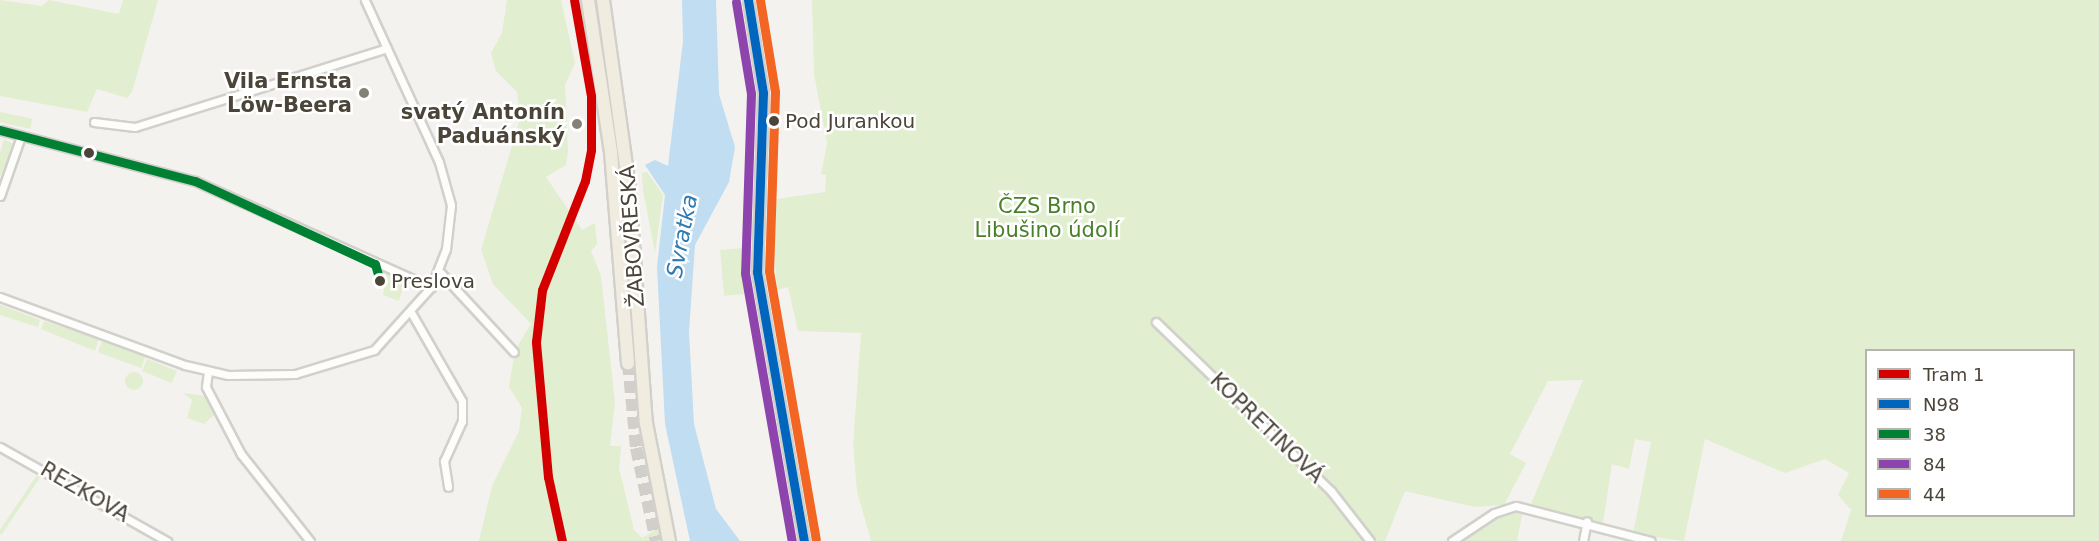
<!DOCTYPE html>
<html>
<head>
<meta charset="utf-8">
<style>
  body { margin:0 }
  #map { position:relative; width:2099px; height:541px; overflow:hidden; background:#f4f2ee; font-family:"DejaVu Sans",sans-serif }
  div>[style] { position:absolute }
  .green>* { inset:0; background:#e1eecf; transform-origin:0 0 }
  .round { border-radius:50% }
  .water>* { inset:0; background:#c0ddf1 }
  .trunk-tunnel>* { height:12px; margin-top:-6px; transform-origin:0; background:repeating-linear-gradient(90deg,#d2cfca 0 12px,transparent 0 18px) }
  .roads { filter:drop-shadow(2px 0 #d2d0cb) drop-shadow(-2px 0 #d2d0cb) drop-shadow(0 2px #d2d0cb) drop-shadow(0 -2px #d2d0cb) }
  .minor>* { height:7px; margin:-3.5px; padding:0 3.5px; transform-origin:3.5px; border-radius:3.5px; background:#fdfdfc }
  .tertiary>* { height:9px; margin:-4.5px; padding:0 4.5px; transform-origin:4.5px; border-radius:4.5px; background:#fdfdfc }
  .trunk>* { height:12px; margin:-6px; padding:0 6px; transform-origin:6px; border-radius:6px; background:#f0ece0 }
  .bus-1>* { height:9px; margin:-4.5px; padding:0 4.5px; transform-origin:4.5px; border-radius:4.5px; background:#0065bd }
  .bus-2>* { height:9px; margin:-4.5px; padding:0 4.5px; transform-origin:4.5px; border-radius:4.5px; background:#008033 }
  .bus-3>* { height:9px; margin:-4.5px; padding:0 4.5px; transform-origin:4.5px; border-radius:4.5px; background:#8e44ad }
  .bus-4>* { height:9px; margin:-4.5px; padding:0 4.5px; transform-origin:4.5px; border-radius:4.5px; background:#f26522 }
  .tram-1>* { height:9px; margin:-4.5px; padding:0 4.5px; transform-origin:4.5px; border-radius:4.5px; background:#d40000 }
  .dots>* { width:16px; height:16px; translate:-50% -50%; box-sizing:border-box; border:3px solid #fff; border-radius:50% }
  span { translate:-50% -50%; white-space:nowrap; text-align:center; line-height:1.15; -webkit-text-stroke:5px #fff; paint-order:stroke }
  .bus-label { font-size:20px; color:#4b4439 }
  .left { translate:0 -50%; text-align:left }
  .poi-label { font-size:21px; color:#4b4439; font-weight:700 }
  .right { translate:-100% -50%; text-align:right }
  .park-label { font-size:21px; color:#4a7f2a }
  .street-label { font-size:21px; color:#4b4439 }
  .water-label { font-size:22px; color:#2e7ab2; font-style:italic }
  .legend { position:absolute; left:1865px; top:349px; width:210px; height:168px; box-sizing:border-box; background:#fff; border:2px solid #b7b4b0; margin:0; padding:8px 10px; list-style:none; font-size:18px; color:#4b4439 }
  .legend li { display:flex; align-items:center; gap:12px; height:30px }
  .legend b { width:30px; border:2px solid #b7b4b0 }
</style>
</head>
<body>
<div id="map">
  <div class="green">
    <i style="clip-path:polygon(0 0,42px 6px,49px 0,119px 14px,123px 0,158px 0,132px 92px,127px 98px,97px 89px,87px 112px,0 96px)"></i>
    <i style="clip-path:polygon(507px 0,561px 0,575px 63px,565px 85px,568px 151px,566px 165px,546px 177px,582px 230px,595px 223px,597px 244px,591px 251px,601px 276px,615px 403px,610px 446px,621px 446px,619px 468px,634px 530px,642px 538px,658px 528px,662px 541px,479px 541px,492px 486px,519px 431px,522px 408px,509px 387px,515px 350px,531px 324px,493px 284px,481px 250px,520px 119px,517px 92px,496px 71px,491px 53px,502px 33px)"></i>
    <i style="clip-path:polygon(evenodd,812px 0,2099px 0,2099px 541px,1841px 541px,1851px 510px,1838px 495px,1849px 473px,1825px 459px,1785px 473px,1705px 439px,1684px 541px,1633px 534px,1651px 442px,1635px 439px,1629px 469px,1612px 464px,1603px 523px,1546px 512px,1531px 504px,1583px 380px,1548px 381px,1510px 454px,1526px 463px,1504px 505px,1475px 507px,1405px 491px,1385px 541px,871px 541px,857px 491px,853px 445px,861px 333px,798px 331px,788px 287px,777px 290px,772px 222px,777px 199px,825px 192px,826px 175px,821px 174px,827px 143px,814px 74px,812px 0,1866px 350px,2074px 350px,2074px 516px,1866px 516px,1866px 350px)"></i>
    <i style="left:0;top:112px;width:33px;height:10px;rotate:12deg"></i>
    <i style="clip-path:polygon(4px 139px,15px 145px,0 177px,0 153px)"></i>
    <i style="clip-path:polygon(647px 172px,663px 195px,655px 253px,643px 190px,642px 173px)"></i>
    <i style="left:743px;top:248px;width:46px;height:23px;rotate:85deg"></i>
    <i style="clip-path:polygon(386px 273px,404px 284px,399px 301px,383px 295px)"></i>
    <i style="clip-path:polygon(0 305px,40px 320px,38px 327px,0 315px)"></i>
    <i style="clip-path:polygon(44px 321px,99px 339px,95px 351px,41px 329px)"></i>
    <i style="left:102px;top:341px;width:46px;height:12px;rotate:20deg"></i>
    <i style="left:147px;top:359px;width:32px;height:13px;rotate:22deg"></i>
    <i class="round" style="left:125px;top:372px;width:18px;height:18px"></i>
    <i style="clip-path:polygon(183px 393px,205px 396px,214px 415px,204px 424px,187px 418px,192px 400px)"></i>
    <i style="left:39px;top:472px;width:4px;height:73px;rotate:34deg"></i>
    <i style="clip-path:polygon(1512px 509px,1523px 511px,1517px 541px,1465px 541px,1490px 517px)"></i>
  </div>
  <div class="water">
    <i style="clip-path:polygon(682px 0,716px 0,719px 94px,735px 147px,729px 182px,695px 245px,689px 332px,694px 424px,716px 509px,740px 541px,690px 541px,665px 424px,657px 267px,665px 195px,645px 165px,655px 160px,668px 166px,683px 41px)"></i>
  </div>
  <div class="trunk-tunnel">
    <i style="left:628px;top:363px;width:85px;rotate:84.6deg"></i>
    <i style="left:636px;top:448px;width:95px;rotate:77.9deg"></i>
  </div>
  <div class="roads">
    <div class="minor">
      <i style="left:94px;top:122px;width:41px;rotate:7deg"></i>
      <i style="left:135px;top:127px;width:264px;rotate:-17.4deg"></i>
      <i style="left:0;top:130px;width:202px;rotate:14.7deg"></i>
      <i style="left:195px;top:181px;width:259px;rotate:24.2deg"></i>
      <i style="left:0;top:196px;width:64px;rotate:-70.7deg"></i>
      <i style="left:439px;top:271px;width:110px;rotate:47.2deg"></i>
      <i style="left:0;top:297px;width:197px;rotate:20.2deg"></i>
      <i style="left:185px;top:365px;width:44px;rotate:13.1deg"></i>
      <i style="left:228px;top:375px;width:67px;rotate:-0.9deg"></i>
      <i style="left:295px;top:374px;width:83px;rotate:-16.9deg"></i>
      <i style="left:374px;top:350px;width:85px;rotate:-47.9deg"></i>
      <i style="left:431px;top:287px;width:41px;rotate:-68.5deg"></i>
      <i style="left:446px;top:249px;width:44px;rotate:-83.5deg"></i>
      <i style="left:451px;top:205px;width:45px;rotate:-105.6deg"></i>
      <i style="left:439px;top:162px;width:178px;rotate:-114.6deg"></i>
      <i style="left:412px;top:314px;width:100px;rotate:60.1deg"></i>
      <i style="left:462px;top:401px;width:20px;rotate:90deg"></i>
      <i style="left:462px;top:421px;width:44px;rotate:114.2deg"></i>
      <i style="left:444px;top:461px;width:26px;rotate:81deg"></i>
      <i style="left:1156px;top:322px;width:243px;rotate:44deg"></i>
      <i style="left:1331px;top:491px;width:63px;rotate:52deg"></i>
      <i style="left:208px;top:372px;width:15px;rotate:98deg"></i>
      <i style="left:206px;top:387px;width:76px;rotate:62.4deg"></i>
      <i style="left:241px;top:454px;width:111px;rotate:51.6deg"></i>
      <i style="left:0;top:447px;width:192px;rotate:29.4deg"></i>
      <i style="left:1452px;top:541px;width:50px;rotate:-33.7deg"></i>
      <i style="left:1494px;top:513px;width:23px;rotate:-18deg"></i>
      <i style="left:1516px;top:506px;width:139px;rotate:14.5deg"></i>
      <i style="left:1583px;top:541px;width:20px;rotate:-79deg"></i>
    </div>
    <div class="tertiary">
      <i style="left:748px;top:0;width:94px;rotate:80.8deg"></i>
      <i style="left:763px;top:93px;width:179px;rotate:91.9deg"></i>
      <i style="left:757px;top:272px;width:273px;rotate:80.1deg"></i>
    </div>
    <div class="trunk">
      <i style="left:588px;top:0;width:154px;rotate:81.4deg"></i>
      <i style="left:611px;top:152px;width:212px;rotate:85.4deg"></i>
      <i style="left:603px;top:0;width:190px;rotate:82.1deg"></i>
      <i style="left:629px;top:188px;width:236px;rotate:85.9deg"></i>
      <i style="left:646px;top:423px;width:120px;rotate:79deg"></i>
    </div>
  </div>
  <div class="bus-1">
    <i style="left:748px;top:0;width:94px;rotate:80.8deg"></i>
    <i style="left:763px;top:93px;width:179px;rotate:91.9deg"></i>
    <i style="left:757px;top:272px;width:273px;rotate:80.1deg"></i>
  </div>
  <div class="bus-2">
    <i style="left:0;top:130px;width:202px;rotate:14.7deg"></i>
    <i style="left:195px;top:181px;width:198px;rotate:24.8deg"></i>
    <i style="left:375px;top:264px;width:18px;rotate:74deg"></i>
  </div>
  <div class="bus-3">
    <i style="left:736px;top:2px;width:93px;rotate:80.7deg"></i>
    <i style="left:751px;top:94px;width:179px;rotate:91.9deg"></i>
    <i style="left:745px;top:273px;width:272px;rotate:80.1deg"></i>
  </div>
  <div class="bus-4">
    <i style="left:760px;top:0;width:93px;rotate:80.7deg"></i>
    <i style="left:775px;top:92px;width:179px;rotate:91.9deg"></i>
    <i style="left:769px;top:271px;width:272px;rotate:80.1deg"></i>
  </div>
  <div class="tram-1">
    <i style="left:562px;top:541px;width:66px;rotate:-102.3deg"></i>
    <i style="left:548px;top:477px;width:136px;rotate:-95.1deg"></i>
    <i style="left:536px;top:342px;width:52px;rotate:-83.4deg"></i>
    <i style="left:542px;top:290px;width:117px;rotate:-68.5deg"></i>
    <i style="left:585px;top:181px;width:32px;rotate:-79deg"></i>
    <i style="left:591px;top:150px;width:54px;rotate:-90deg"></i>
    <i style="left:591px;top:96px;width:97px;rotate:-100deg"></i>
  </div>
  <div class="dots">
    <i style="left:364px;top:93px;background:#868178"></i>
    <i style="left:774px;top:121px;background:#4b4439"></i>
    <i style="left:577px;top:124px;background:#868178"></i>
    <i style="left:89px;top:153px;background:#4b4439"></i>
    <i style="left:380px;top:281px;background:#4b4439"></i>
  </div>
  <div class="bus-label">
    <span class="left" style="left:785px;top:121px">Pod Jurankou</span>
    <span class="left" style="left:391px;top:281px">Preslova</span>
  </div>
  <div class="poi-label">
    <span class="right" style="left:352px;top:93px">Vila Ernsta<br>Löw-Beera</span>
    <span class="right" style="left:565px;top:124px">svatý Antonín<br>Paduánský</span>
  </div>
  <div class="park-label">
    <span style="left:1047px;top:218px">ČZS Brno<br>Libušino údolí</span>
  </div>
  <div class="street-label">
    <span style="left:632px;top:236px;rotate:-94deg">ŽABOVŘESKÁ</span>
    <span style="left:1267px;top:428px;rotate:44deg">KOPRETINOVÁ</span>
    <span style="left:85px;top:492px;rotate:30deg">REZKOVA</span>
  </div>
  <div class="water-label">
    <span style="left:682px;top:236px;rotate:-79deg">Svratka</span>
  </div>
  <ul class="legend">
  <li><b style="height:8px;background:#d40000"></b>Tram 1</li>
  <li><b style="height:8px;background:#0065bd"></b>N98</li>
  <li><b style="height:8px;background:#008033"></b>38</li>
  <li><b style="height:8px;background:#8e44ad"></b>84</li>
  <li><b style="height:8px;background:#f26522"></b>44</li>
  </ul>
</div>
</body>
</html>
